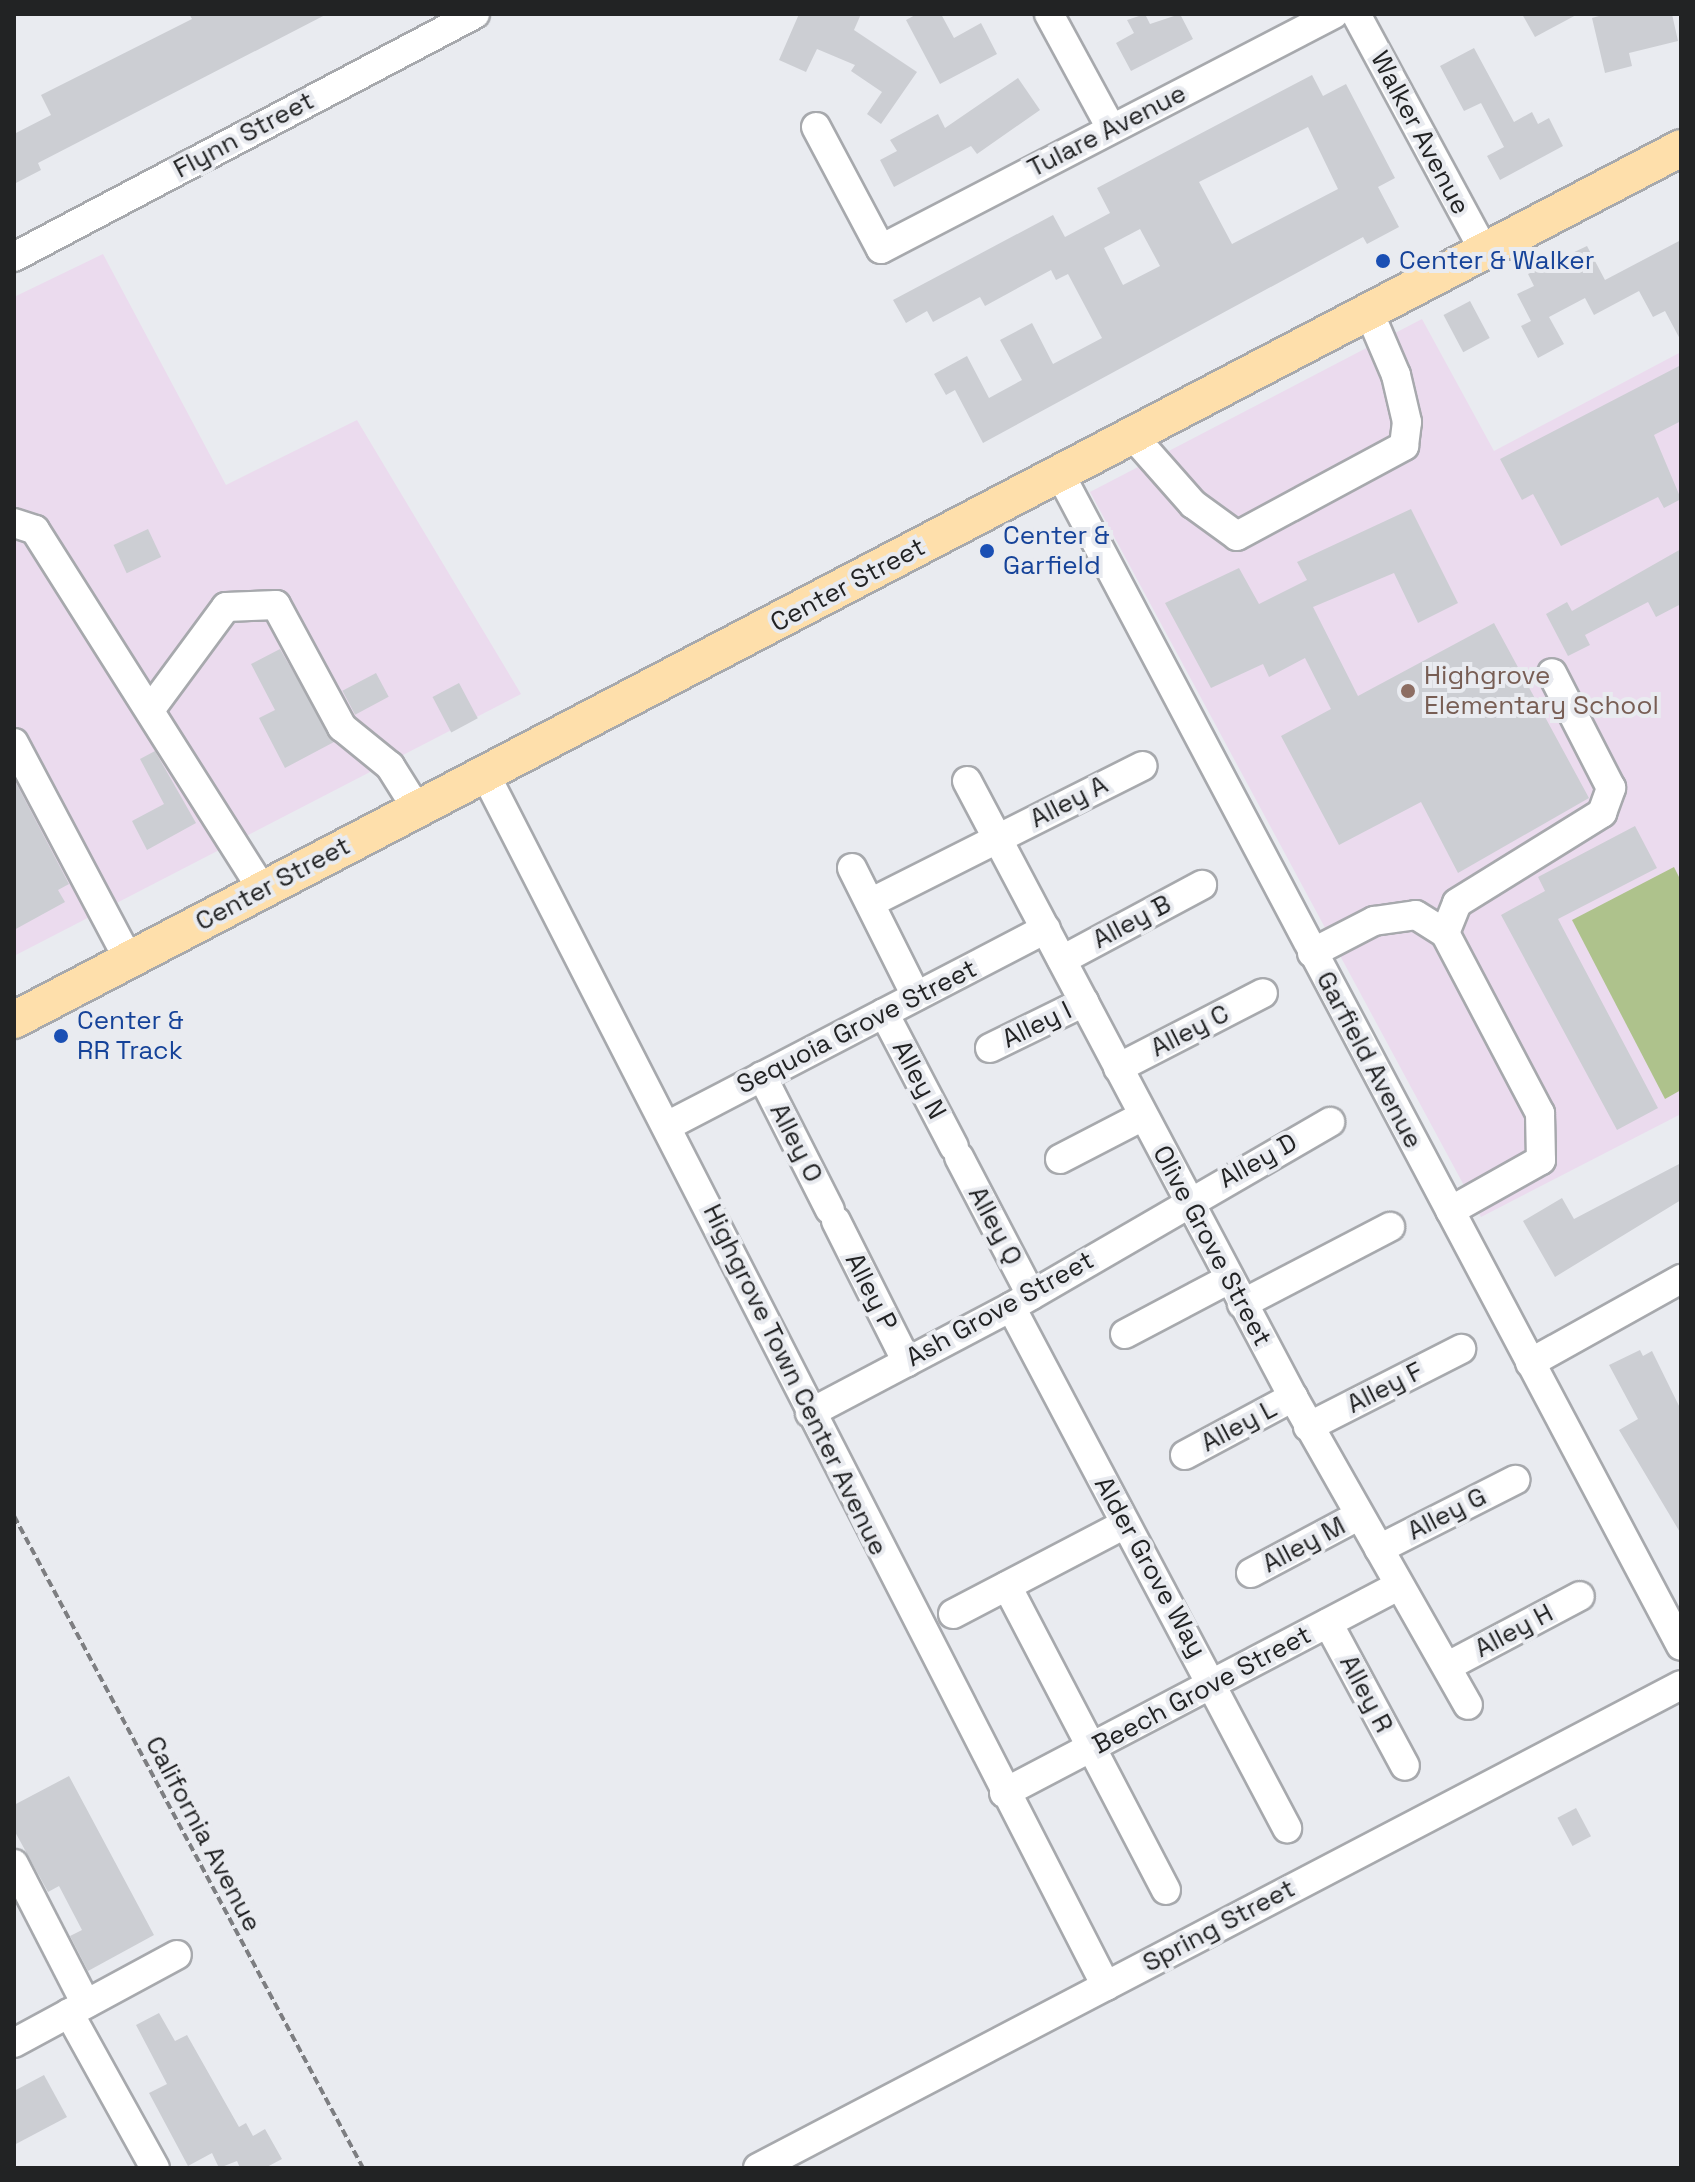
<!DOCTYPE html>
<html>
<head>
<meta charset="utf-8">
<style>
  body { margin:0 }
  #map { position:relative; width:1695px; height:2182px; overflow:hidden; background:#e9ebf0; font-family:"Space Grotesk",sans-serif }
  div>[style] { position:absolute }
  .industrial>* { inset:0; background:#ebdbee }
  .green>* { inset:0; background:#aec28c }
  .building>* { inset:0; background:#ccced3; transform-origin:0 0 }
  .path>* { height:4px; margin-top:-2px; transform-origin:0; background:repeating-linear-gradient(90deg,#7d7e81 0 8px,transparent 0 12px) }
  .roads { filter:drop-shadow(2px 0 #a7a9ad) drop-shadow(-2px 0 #a7a9ad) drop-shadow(0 2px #a7a9ad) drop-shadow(0 -2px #a7a9ad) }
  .minor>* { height:28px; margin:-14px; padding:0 14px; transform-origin:14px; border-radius:14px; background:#fff }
  .major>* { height:36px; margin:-18px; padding:0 18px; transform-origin:18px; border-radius:18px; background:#fedfab }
  .dots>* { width:22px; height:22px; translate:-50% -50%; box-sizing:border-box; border:4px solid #e9ebf0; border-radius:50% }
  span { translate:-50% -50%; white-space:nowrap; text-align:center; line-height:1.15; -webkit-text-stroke:8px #e9ebf0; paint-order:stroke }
  .street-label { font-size:26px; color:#222324 }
  .transit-label { font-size:26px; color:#164399 }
  .left { translate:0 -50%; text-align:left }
  .education-label { font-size:26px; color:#785e54 }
  .frame { position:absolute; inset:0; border:16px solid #222324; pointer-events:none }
</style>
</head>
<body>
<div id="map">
  <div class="industrial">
    <i style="clip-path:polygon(103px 254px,226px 485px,357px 420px,521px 694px,14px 956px,14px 297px)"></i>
    <i style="clip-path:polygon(1422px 319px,1494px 451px,1681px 352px,1681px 1114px,1481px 1217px,1090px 492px)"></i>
  </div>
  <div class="green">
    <i style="clip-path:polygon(1674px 867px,1681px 881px,1681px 1090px,1665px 1099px,1572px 920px)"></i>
  </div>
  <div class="building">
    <i style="clip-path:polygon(189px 14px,327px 14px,38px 163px,41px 170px,14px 184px,14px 134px,51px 115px,41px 95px,192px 19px)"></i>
    <i style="clip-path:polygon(799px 14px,861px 14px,854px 30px,917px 72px,881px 124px,867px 114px,882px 92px,851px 71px,855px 65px,817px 49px,806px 72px,779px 60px)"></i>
    <i style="clip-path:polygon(917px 14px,941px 14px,954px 38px,981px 23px,997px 54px,940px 84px,906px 20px)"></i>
    <i style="clip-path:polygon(1145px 14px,1150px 24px,1180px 14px,1193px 39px,1131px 71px,1116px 43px,1134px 33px,1127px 20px)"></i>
    <i style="clip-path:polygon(1522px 14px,1578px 14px,1535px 37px)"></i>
    <i style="clip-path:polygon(1606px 14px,1672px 14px,1678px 41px,1629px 53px,1632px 66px,1605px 73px,1592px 18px)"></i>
    <i style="clip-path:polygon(1474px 48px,1514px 122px,1532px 112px,1538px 124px,1549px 118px,1563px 146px,1500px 180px,1487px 156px,1504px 147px,1481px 103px,1464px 111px,1440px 66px)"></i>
    <i style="clip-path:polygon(evenodd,1312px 75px,1323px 96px,1346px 84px,1395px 178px,1378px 187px,1399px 227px,1367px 244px,1363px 237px,983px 443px,955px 390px,946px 395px,934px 374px,967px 356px,989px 398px,1022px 380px,1000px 340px,1032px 323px,1053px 364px,1102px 338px,1068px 274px,1056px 280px,1051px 270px,985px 306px,980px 297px,933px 322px,927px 311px,906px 323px,893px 300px,1053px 215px,1065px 237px,1110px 213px,1097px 188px,1312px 75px,1308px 127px,1338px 189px,1232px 244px,1199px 182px,1308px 127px,1312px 75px,1140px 229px,1160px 266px,1123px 285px,1104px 248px,1140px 229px)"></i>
    <i style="clip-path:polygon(1018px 78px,1040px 110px,977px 154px,971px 146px,894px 187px,880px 160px,897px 151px,890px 140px,938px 114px,945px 128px)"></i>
    <i style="clip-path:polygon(1681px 240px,1681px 341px,1665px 311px,1653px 317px,1639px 291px,1594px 315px,1585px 298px,1549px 317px,1564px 344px,1538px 358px,1521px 326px,1531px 321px,1517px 294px,1534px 286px,1528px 274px,1587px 246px,1605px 280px)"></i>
    <i style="left:1470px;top:301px;width:42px;height:30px;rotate:62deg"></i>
    <i style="clip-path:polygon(1681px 365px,1681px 421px,1654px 435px,1681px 499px,1664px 508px,1658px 497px,1561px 546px,1533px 494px,1522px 500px,1500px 459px)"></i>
    <i style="clip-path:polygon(1411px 509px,1458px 603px,1418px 623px,1394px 573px,1313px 607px,1358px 696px,1494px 623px,1589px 798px,1458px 873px,1421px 802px,1339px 845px,1281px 736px,1331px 709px,1305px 658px,1269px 677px,1263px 664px,1211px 688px,1165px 603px,1239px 568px,1259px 604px,1307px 580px,1297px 562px)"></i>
    <i style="left:148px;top:529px;width:31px;height:38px;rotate:65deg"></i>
    <i style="clip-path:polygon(1681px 549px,1681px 604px,1656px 617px,1648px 602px,1585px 635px,1590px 645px,1568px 656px,1546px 614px,1567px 602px,1572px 611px)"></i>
    <i style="clip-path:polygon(280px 649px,334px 742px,285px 768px,259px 718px,275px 710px,251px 664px)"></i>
    <i style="left:376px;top:673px;width:27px;height:38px;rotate:62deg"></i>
    <i style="left:459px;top:683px;width:40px;height:30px;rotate:62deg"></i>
    <i style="clip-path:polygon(155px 751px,196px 823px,147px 850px,132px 821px,164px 804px,140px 759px)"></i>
    <i style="clip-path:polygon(14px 779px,69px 884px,58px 890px,65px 902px,14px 930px)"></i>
    <i style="clip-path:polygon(1635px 826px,1657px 868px,1558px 919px,1658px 1108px,1617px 1130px,1501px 915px,1545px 891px,1538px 877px)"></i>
    <i style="clip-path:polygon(1681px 1163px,1681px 1200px,1555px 1277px,1523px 1221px,1562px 1198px,1574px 1219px)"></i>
    <i style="clip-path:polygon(1640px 1350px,1643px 1356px,1652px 1351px,1681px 1410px,1681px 1534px,1619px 1430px,1638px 1419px,1609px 1365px)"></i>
    <i style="clip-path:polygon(69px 1776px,154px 1935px,88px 1971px,70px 1936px,82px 1930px,59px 1886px,48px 1892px,14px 1830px,14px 1805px)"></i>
    <i style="left:1576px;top:1808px;width:32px;height:21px;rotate:62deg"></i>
    <i style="clip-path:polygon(159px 2013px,175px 2041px,187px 2035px,239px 2127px,246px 2123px,253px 2136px,265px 2129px,282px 2159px,265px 2168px,240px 2168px,237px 2161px,219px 2168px,212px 2153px,188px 2166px,149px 2093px,167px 2084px,136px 2025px)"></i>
    <i style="clip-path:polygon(44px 2075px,67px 2117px,14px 2145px,14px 2091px)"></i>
  </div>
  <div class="path">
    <i style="left:14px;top:1516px;width:740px;rotate:61.84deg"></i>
  </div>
  <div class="roads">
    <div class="minor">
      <i style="left:1049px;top:14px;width:130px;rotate:61.5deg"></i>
      <i style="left:1356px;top:14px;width:269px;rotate:61.6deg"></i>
      <i style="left:816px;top:127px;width:138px;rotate:62deg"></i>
      <i style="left:881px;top:249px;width:510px;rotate:-27.42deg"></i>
      <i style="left:14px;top:257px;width:521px;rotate:-27.79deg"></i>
      <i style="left:1133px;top:436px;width:91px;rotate:48.6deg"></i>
      <i style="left:1193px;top:504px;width:54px;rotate:36deg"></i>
      <i style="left:1237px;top:536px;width:190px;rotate:-28.3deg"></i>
      <i style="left:1404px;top:446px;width:24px;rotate:-83deg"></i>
      <i style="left:1407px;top:422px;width:48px;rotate:-103.2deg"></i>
      <i style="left:1396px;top:375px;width:69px;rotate:-113.2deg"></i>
      <i style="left:1060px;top:474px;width:1326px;rotate:62.08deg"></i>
      <i style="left:14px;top:523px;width:22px;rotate:18deg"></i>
      <i style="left:35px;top:530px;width:426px;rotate:57.7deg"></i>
      <i style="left:150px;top:710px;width:128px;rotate:-53.6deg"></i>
      <i style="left:226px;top:607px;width:50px;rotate:-2.3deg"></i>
      <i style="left:276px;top:605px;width:139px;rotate:61.6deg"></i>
      <i style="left:342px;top:727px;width:62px;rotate:39.1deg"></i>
      <i style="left:390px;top:766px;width:51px;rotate:57.9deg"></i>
      <i style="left:14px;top:743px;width:246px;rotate:62.1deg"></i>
      <i style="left:485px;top:774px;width:1362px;rotate:62.87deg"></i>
      <i style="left:967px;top:781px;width:697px;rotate:62.11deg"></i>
      <i style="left:1293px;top:1397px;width:354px;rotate:60.4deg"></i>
      <i style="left:852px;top:868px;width:143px;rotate:63.4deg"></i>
      <i style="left:870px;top:903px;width:305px;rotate:-26.7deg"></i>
      <i style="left:1445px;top:933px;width:32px;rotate:-68deg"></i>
      <i style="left:1457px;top:903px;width:171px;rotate:-31.8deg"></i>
      <i style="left:1602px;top:813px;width:27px;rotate:-70deg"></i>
      <i style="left:1611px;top:788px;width:129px;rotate:-117.2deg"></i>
      <i style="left:1312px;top:953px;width:70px;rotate:-27.3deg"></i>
      <i style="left:1374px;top:921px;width:42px;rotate:-8.1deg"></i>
      <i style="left:1416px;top:915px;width:34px;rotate:32deg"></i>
      <i style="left:1445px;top:933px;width:204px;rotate:62.2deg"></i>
      <i style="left:1540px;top:1113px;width:47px;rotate:88.8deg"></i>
      <i style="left:1541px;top:1160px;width:104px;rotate:150.7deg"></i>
      <i style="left:1062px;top:960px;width:159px;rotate:-28.2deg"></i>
      <i style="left:884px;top:1013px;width:151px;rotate:62.4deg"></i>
      <i style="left:990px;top:1048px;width:105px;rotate:-26.1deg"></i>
      <i style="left:1118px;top:1068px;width:163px;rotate:-27.3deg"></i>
      <i style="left:762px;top:1076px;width:150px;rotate:63.1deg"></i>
      <i style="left:669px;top:1125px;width:425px;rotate:-27.5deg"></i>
      <i style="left:959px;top:1157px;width:156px;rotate:62.4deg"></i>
      <i style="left:1060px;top:1159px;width:93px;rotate:-27.4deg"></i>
      <i style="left:836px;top:1221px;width:158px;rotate:63.3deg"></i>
      <i style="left:1242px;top:1304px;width:167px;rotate:-27.5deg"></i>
      <i style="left:1011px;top:1307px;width:590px;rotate:62.09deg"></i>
      <i style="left:1125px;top:1334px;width:118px;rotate:-27.9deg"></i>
      <i style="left:1530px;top:1363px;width:173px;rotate:-29.1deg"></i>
      <i style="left:810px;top:1413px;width:227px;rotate:-27.8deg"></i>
      <i style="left:1011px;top:1307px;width:369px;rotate:-30.1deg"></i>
      <i style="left:1308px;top:1427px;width:172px;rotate:-27deg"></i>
      <i style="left:1185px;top:1455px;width:123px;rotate:-28.2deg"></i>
      <i style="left:1379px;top:1549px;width:153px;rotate:-26.9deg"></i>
      <i style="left:1251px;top:1573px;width:121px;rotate:-28deg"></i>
      <i style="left:1007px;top:1586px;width:343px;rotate:62.4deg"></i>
      <i style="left:953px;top:1614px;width:194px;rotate:-27.6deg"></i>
      <i style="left:1328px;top:1623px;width:162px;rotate:61.7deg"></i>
      <i style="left:1448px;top:1666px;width:149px;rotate:-27.9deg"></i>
      <i style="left:1004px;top:1793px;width:446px;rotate:-27.7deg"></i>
      <i style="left:14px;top:1864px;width:157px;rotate:62.8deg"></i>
      <i style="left:69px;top:2013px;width:177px;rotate:61deg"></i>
      <i style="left:14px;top:2043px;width:185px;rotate:-28.4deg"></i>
      <i style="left:758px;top:2168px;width:1042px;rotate:-27.62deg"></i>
    </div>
    <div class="major">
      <i style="left:14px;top:1020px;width:1881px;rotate:-27.61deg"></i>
    </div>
  </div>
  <div class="dots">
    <i style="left:1383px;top:261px;background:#1a4fb4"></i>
    <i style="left:987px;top:551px;background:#1a4fb4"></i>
    <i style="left:1408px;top:691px;background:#8d6e63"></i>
    <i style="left:61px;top:1036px;background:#1a4fb4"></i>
  </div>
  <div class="street-label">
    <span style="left:1107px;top:131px;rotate:-27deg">Tulare Avenue</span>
    <span style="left:1420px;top:133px;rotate:62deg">Walker Avenue</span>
    <span style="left:244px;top:135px;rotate:-28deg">Flynn Street</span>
    <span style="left:848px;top:585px;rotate:-28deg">Center Street</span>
    <span style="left:1069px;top:802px;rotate:-27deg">Alley A</span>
    <span style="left:273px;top:884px;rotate:-28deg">Center Street</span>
    <span style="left:1132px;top:922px;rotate:-28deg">Alley B</span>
    <span style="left:1037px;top:1025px;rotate:-26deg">Alley I</span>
    <span style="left:857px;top:1027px;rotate:-27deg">Sequoia Grove Street</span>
    <span style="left:1190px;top:1031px;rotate:-27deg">Alley C</span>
    <span style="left:1369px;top:1060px;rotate:62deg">Garfield Avenue</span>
    <span style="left:919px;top:1080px;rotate:62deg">Alley N</span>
    <span style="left:796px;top:1143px;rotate:63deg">Alley O</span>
    <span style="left:1258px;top:1161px;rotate:-29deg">Alley D</span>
    <span style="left:995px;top:1226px;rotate:62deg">Alley Q</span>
    <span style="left:1212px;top:1246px;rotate:62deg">Olive Grove Street</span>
    <span style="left:871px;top:1292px;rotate:63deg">Alley P</span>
    <span style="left:1000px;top:1309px;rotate:-29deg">Ash Grove Street</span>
    <span style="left:795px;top:1380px;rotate:64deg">Highgrove Town Center Avenue</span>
    <span style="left:1385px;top:1388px;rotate:-27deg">Alley F</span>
    <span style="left:1239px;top:1426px;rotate:-28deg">Alley L</span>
    <span style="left:1447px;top:1514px;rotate:-27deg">Alley G</span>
    <span style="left:1304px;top:1545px;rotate:-28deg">Alley M</span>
    <span style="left:1150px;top:1567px;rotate:61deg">Alder Grove Way</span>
    <span style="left:1514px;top:1631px;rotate:-28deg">Alley H</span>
    <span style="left:1202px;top:1690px;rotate:-28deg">Beech Grove Street</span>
    <span style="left:1366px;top:1694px;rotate:62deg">Alley R</span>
    <span style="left:203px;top:1834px;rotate:62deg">California Avenue</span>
    <span style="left:1219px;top:1926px;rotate:-28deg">Spring Street</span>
  </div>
  <div class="transit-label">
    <span class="left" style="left:1399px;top:261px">Center &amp; Walker</span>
    <span class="left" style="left:1003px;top:551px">Center &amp;<br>Garfield</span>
    <span class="left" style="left:77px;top:1036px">Center &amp;<br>RR Track</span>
  </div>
  <div class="education-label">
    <span class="left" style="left:1424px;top:691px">Highgrove<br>Elementary School</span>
  </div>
  <div class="frame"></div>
</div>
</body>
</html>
